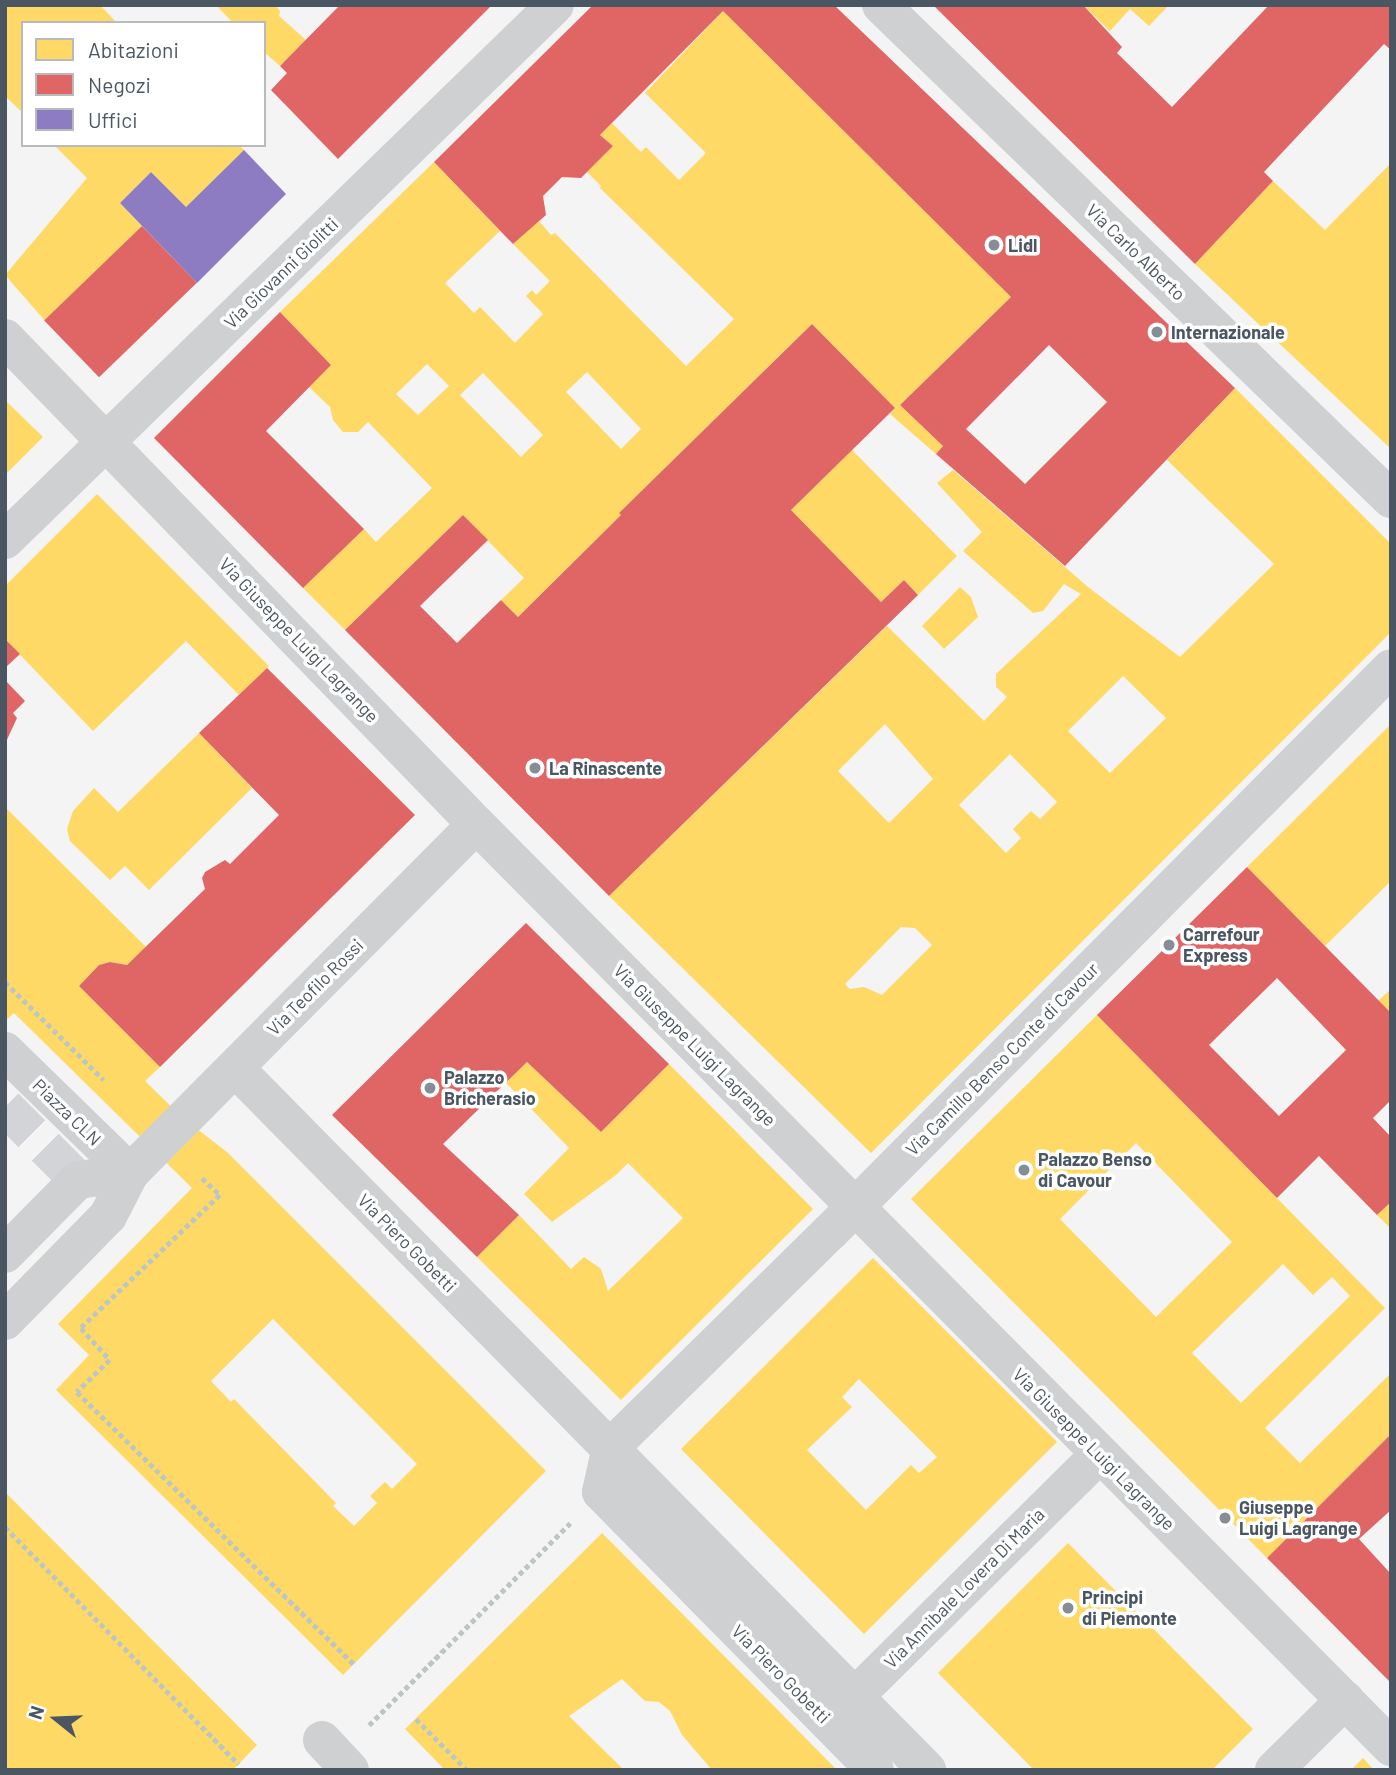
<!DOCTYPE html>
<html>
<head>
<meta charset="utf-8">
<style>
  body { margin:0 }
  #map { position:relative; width:1396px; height:1775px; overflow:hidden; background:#f4f4f4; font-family:Barlow,sans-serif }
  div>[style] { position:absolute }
  .homes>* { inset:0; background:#ffd966 }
  .shops>* { inset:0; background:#e06666; transform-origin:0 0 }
  .offices>* { inset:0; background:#8e7cc3 }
  .street-tunnel>* { height:38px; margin-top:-19px; transform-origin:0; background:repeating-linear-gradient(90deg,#d2d4d7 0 38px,transparent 0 57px) }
  .path>* { height:4.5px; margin-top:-2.25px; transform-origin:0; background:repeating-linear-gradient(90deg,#bcc7c4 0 5px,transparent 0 8.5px) }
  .street>* { height:38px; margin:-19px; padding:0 19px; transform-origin:19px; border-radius:19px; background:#ced0d2 }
  .dots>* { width:19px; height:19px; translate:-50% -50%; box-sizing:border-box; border:4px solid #fff; border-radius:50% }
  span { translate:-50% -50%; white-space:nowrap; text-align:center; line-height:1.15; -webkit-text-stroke:7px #fff; paint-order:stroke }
  .poi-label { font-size:18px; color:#4a5661; font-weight:700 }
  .left { translate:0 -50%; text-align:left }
  .street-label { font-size:18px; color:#4a5661 }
  .frame { position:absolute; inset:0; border:7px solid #4a5661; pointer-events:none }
  .legend { position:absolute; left:21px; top:21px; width:245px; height:126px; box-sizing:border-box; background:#fff; border:2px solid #b7bbc0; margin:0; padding:9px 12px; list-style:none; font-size:21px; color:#4a5661 }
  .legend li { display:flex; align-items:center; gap:14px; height:35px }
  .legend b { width:35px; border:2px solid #b7bbc0 }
  .north { position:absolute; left:21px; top:1684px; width:70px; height:70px; -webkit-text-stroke:5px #fff; paint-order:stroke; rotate:288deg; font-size:19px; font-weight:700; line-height:28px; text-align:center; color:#4a5661 }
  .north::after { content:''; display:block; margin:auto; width:24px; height:32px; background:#4a5661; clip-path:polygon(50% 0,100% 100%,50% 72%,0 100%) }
</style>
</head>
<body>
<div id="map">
  <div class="homes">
    <i style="clip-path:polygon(5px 5px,100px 5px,117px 23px,23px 23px,23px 113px,5px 96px)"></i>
    <i style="clip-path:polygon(216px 5px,275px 5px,280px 11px,279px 16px,306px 40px,280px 66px,264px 52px,264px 23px,233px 23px)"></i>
    <i style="clip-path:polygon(1083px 5px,1169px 5px,1149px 26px,1130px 9px,1110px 31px)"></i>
    <i style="clip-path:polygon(evenodd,723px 11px,1011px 297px,900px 405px,943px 446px,936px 454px,890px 414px,895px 408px,812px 324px,619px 513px,621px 515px,518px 617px,501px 600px,524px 578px,463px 515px,345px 630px,303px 588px,364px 529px,376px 542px,432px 488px,368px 422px,358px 432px,343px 432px,333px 420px,330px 407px,309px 387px,331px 365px,280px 312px,434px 162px,500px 231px,445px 283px,474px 313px,480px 307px,515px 343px,543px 314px,526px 296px,532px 290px,536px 295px,550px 281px,513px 244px,539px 221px,551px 235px,555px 233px,686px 366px,734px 319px,600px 188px,601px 186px,587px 172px,613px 146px,600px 135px,612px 123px,641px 152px,646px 147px,679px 180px,706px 153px,645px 93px,723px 11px,427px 364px,449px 386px,418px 415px,396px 394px,427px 364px,723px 11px,587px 372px,641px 429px,621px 449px,566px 392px,587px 372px,723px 11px,483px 373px,543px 435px,521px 457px,460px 395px,483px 373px)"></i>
    <i style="clip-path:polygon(54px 145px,239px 145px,244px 150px,186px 207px,151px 172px,120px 203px,142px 226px,46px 322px,5px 275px,87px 178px)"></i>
    <i style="clip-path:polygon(1391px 163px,1391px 449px,1195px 264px,1273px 181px,1325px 230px)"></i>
    <i style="clip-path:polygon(evenodd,1235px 388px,1391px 544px,1391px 632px,871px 1153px,609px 896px,887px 626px,984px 721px,1007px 697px,996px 687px,996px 674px,1081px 594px,1064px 584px,1043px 611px,1033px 613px,963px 551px,982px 532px,937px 483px,953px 470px,1088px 587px,1180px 657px,1274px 564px,1167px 460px,1235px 388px,1123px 676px,1166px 718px,1110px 773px,1068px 731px,1123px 676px,1235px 388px,885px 724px,933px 779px,889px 823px,838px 771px,885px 724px,1235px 388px,1010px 754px,1057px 802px,1040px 819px,1031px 811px,1013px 829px,1021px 838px,1006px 853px,959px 805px,1010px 754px,1235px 388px,901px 927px,915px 928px,932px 945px,882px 995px,864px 987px,850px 989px,845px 984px,901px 927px)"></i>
    <i style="clip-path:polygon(5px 400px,43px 437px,5px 475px)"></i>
    <i style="clip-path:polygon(852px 450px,957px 556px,918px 595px,904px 580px,881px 602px,791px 510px)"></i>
    <i style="clip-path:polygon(97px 494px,269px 666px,239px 695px,186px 641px,93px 731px,5px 639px,5px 586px)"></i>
    <i style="clip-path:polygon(960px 587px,971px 597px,978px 617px,944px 649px,922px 626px)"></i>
    <i style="clip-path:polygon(1391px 724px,1391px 881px,1325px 946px,1247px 867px)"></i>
    <i style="clip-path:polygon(199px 733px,252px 788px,149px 890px,125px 866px,110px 880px,70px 841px,67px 829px,73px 811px,94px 788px,118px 812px)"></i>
    <i style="clip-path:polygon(evenodd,5px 807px,146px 947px,127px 965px,110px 962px,99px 965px,79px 986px,160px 1067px,145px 1081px,183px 1118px,227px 1152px,546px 1471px,343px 1675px,56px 1390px,89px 1355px,58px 1324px,192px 1188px,14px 1013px,5px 1021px,5px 807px,273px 1319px,417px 1464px,392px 1489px,385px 1482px,370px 1496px,377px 1503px,354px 1526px,333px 1506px,336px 1503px,234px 1399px,231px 1402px,211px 1381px,273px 1319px)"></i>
    <i style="clip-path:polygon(1391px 989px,1391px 1013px,1378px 1001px)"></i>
    <i style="clip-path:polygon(evenodd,1097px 1015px,1385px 1308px,1265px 1428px,1300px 1463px,1391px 1373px,1391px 1434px,1267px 1558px,911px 1199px,1097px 1015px,1136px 1143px,1232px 1242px,1156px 1317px,1060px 1219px,1136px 1143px,1097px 1015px,1283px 1264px,1313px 1295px,1332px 1277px,1350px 1296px,1241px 1403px,1192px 1353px,1283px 1264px)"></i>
    <i style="clip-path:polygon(527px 1062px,601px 1132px,669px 1064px,813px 1209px,621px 1400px,477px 1257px,519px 1215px,571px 1269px,584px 1257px,601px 1269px,608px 1291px,683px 1218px,628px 1163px,616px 1175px,552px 1222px,524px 1194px,569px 1148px,505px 1082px)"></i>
    <i style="clip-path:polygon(1391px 1202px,1391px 1229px,1377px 1215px)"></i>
    <i style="clip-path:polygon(evenodd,873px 1258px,1057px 1442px,864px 1634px,681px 1449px,873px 1258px,859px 1379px,937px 1457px,919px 1473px,911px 1465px,866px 1510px,807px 1450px,852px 1407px,842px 1397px,859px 1379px)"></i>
    <i style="clip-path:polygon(5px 1492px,257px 1745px,233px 1770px,5px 1770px)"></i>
    <i style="clip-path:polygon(602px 1533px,758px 1690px,837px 1770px,712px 1770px,682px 1735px,670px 1711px,659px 1702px,645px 1701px,622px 1679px,569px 1716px,624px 1770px,445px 1770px,405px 1729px)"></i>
    <i style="clip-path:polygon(1068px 1543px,1253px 1729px,1212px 1770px,1034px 1770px,938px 1673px)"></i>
    <i style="clip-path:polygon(1363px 1758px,1374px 1770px,1351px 1770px)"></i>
  </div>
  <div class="shops">
    <i style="clip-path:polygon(340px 5px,492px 5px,338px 159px,271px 90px,287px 73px,280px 66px)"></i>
    <i style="clip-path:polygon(evenodd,593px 5px,834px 5px,1235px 388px,1065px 566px,936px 454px,943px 446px,900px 405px,1011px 297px,723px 11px,600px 135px,613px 146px,581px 178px,562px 177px,543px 196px,546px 215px,513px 244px,434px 162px,593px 5px,1049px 345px,1107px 402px,1025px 484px,966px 429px,1049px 345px)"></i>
    <i style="clip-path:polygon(933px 5px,1083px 5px,1122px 47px,1117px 53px,1172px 107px,1269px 5px,1391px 5px,1391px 50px,1384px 44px,1264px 172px,1273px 181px,1195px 264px)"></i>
    <i style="left:142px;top:226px;width:79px;height:136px;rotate:46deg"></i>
    <i style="clip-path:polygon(280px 312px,331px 365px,266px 431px,364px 529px,303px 588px,154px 438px)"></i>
    <i style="clip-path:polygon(812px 324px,895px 408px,791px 510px,881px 602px,904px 580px,918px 595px,609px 896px,345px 630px,463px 515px,488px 540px,420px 606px,457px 643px,501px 600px,518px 617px,621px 515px,619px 513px)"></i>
    <i style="clip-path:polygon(5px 639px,20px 654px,5px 668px)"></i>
    <i style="clip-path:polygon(267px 668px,415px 815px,160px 1067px,79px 986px,99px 965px,110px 962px,127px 965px,205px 889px,202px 878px,205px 872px,225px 860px,230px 864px,279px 815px,199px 733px)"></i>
    <i style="clip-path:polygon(5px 680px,25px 701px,13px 713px,17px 718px,5px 744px)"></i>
    <i style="clip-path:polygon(evenodd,1247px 867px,1391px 1013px,1391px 1100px,1373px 1118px,1391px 1137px,1391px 1202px,1377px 1215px,1319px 1156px,1277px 1198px,1097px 1015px,1247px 867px,1277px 978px,1346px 1050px,1279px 1116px,1209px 1045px,1277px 978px)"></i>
    <i style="clip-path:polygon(526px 923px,669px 1064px,601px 1132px,527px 1062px,443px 1144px,519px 1215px,477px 1257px,332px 1115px)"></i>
    <i style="clip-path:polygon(1391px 1434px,1391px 1510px,1359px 1539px,1391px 1574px,1391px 1683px,1267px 1558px)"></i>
  </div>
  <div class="offices">
    <i style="clip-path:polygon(244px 150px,286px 194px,197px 283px,120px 203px,151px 172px,186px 207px)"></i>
  </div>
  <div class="street-tunnel">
    <i style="left:5px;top:1107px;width:103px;rotate:45deg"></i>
  </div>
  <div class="path">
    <i style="left:5px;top:982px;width:139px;rotate:44.7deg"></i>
    <i style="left:202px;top:1178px;width:25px;rotate:43deg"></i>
    <i style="left:220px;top:1195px;width:192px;rotate:136.3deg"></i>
    <i style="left:81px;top:1328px;width:43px;rotate:47.8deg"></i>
    <i style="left:110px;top:1360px;width:46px;rotate:135.9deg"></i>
    <i style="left:77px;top:1392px;width:388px;rotate:44.5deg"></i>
    <i style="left:5px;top:1527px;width:333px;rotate:45.4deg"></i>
    <i style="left:416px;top:1719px;width:72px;rotate:45deg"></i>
    <i style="left:369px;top:1725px;width:285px;rotate:-45.1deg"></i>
  </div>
  <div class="street">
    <i style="left:881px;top:5px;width:710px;rotate:44.09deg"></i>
    <i style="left:5px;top:338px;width:677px;rotate:45.9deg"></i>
    <i style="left:476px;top:824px;width:1300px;rotate:45.25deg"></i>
    <i style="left:5px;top:540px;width:767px;rotate:-44.21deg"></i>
    <i style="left:5px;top:1051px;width:175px;rotate:44.3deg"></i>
    <i style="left:235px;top:1068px;width:986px;rotate:45.41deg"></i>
    <i style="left:5px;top:1254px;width:104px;rotate:-45.4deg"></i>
    <i style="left:78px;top:1180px;width:52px;rotate:-7.7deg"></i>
    <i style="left:5px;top:1321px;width:147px;rotate:-45.6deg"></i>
    <i style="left:108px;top:1216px;width:48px;rotate:-62.9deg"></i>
    <i style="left:130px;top:1173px;width:491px;rotate:-45.2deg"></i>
    <i style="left:611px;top:1447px;width:307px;rotate:-44.5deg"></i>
    <i style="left:830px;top:1232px;width:795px;rotate:-45.15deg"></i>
    <i style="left:611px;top:1447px;width:46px;rotate:102.5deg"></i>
    <i style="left:601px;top:1492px;width:390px;rotate:45.4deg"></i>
    <i style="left:837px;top:1714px;width:368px;rotate:-44.7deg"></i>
    <i style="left:322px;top:1740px;width:41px;rotate:47deg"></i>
    <i style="left:1274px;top:1770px;width:100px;rotate:-44.6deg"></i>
  </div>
  <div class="dots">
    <i style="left:994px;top:245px;background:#868d94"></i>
    <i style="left:1157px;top:332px;background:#868d94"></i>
    <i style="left:535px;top:768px;background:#868d94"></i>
    <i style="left:1169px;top:945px;background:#868d94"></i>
    <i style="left:430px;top:1088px;background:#868d94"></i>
    <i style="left:1024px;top:1170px;background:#868d94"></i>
    <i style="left:1225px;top:1518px;background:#868d94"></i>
    <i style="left:1068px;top:1608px;background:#868d94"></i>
  </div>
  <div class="poi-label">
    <span class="left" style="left:1008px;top:245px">Lidl</span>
    <span class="left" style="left:1171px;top:332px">Internazionale</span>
    <span class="left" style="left:549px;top:768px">La Rinascente</span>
    <span class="left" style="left:1183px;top:945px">Carrefour<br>Express</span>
    <span class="left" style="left:444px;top:1088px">Palazzo<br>Bricherasio</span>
    <span class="left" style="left:1038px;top:1170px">Palazzo Benso<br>di Cavour</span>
    <span class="left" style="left:1239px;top:1518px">Giuseppe<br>Luigi Lagrange</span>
    <span class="left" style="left:1082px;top:1608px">Principi<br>di Piemonte</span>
  </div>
  <div class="street-label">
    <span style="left:1136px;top:252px;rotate:44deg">Via Carlo Alberto</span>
    <span style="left:281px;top:273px;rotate:-44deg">Via Giovanni Giolitti</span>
    <span style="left:299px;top:640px;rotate:46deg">Via Giuseppe Luigi Lagrange</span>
    <span style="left:315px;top:987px;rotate:-45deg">Via Teofilo Rossi</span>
    <span style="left:695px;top:1045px;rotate:45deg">Via Giuseppe Luigi Lagrange</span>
    <span style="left:1002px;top:1059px;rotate:-45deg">Via Camillo Benso Conte di Cavour</span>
    <span style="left:67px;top:1112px;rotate:44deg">Piazza CLN</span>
    <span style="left:407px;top:1243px;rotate:45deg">Via Piero Gobetti</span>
    <span style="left:1094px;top:1449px;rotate:45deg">Via Giuseppe Luigi Lagrange</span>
    <span style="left:964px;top:1588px;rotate:-45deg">Via Annibale Lovera Di Maria</span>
    <span style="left:781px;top:1674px;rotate:45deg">Via Piero Gobetti</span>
  </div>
  <div class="frame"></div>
  <ul class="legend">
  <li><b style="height:19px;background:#ffd966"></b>Abitazioni</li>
  <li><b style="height:19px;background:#e06666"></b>Negozi</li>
  <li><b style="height:19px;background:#8e7cc3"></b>Uffici</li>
  </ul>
  <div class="north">N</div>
</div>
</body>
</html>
